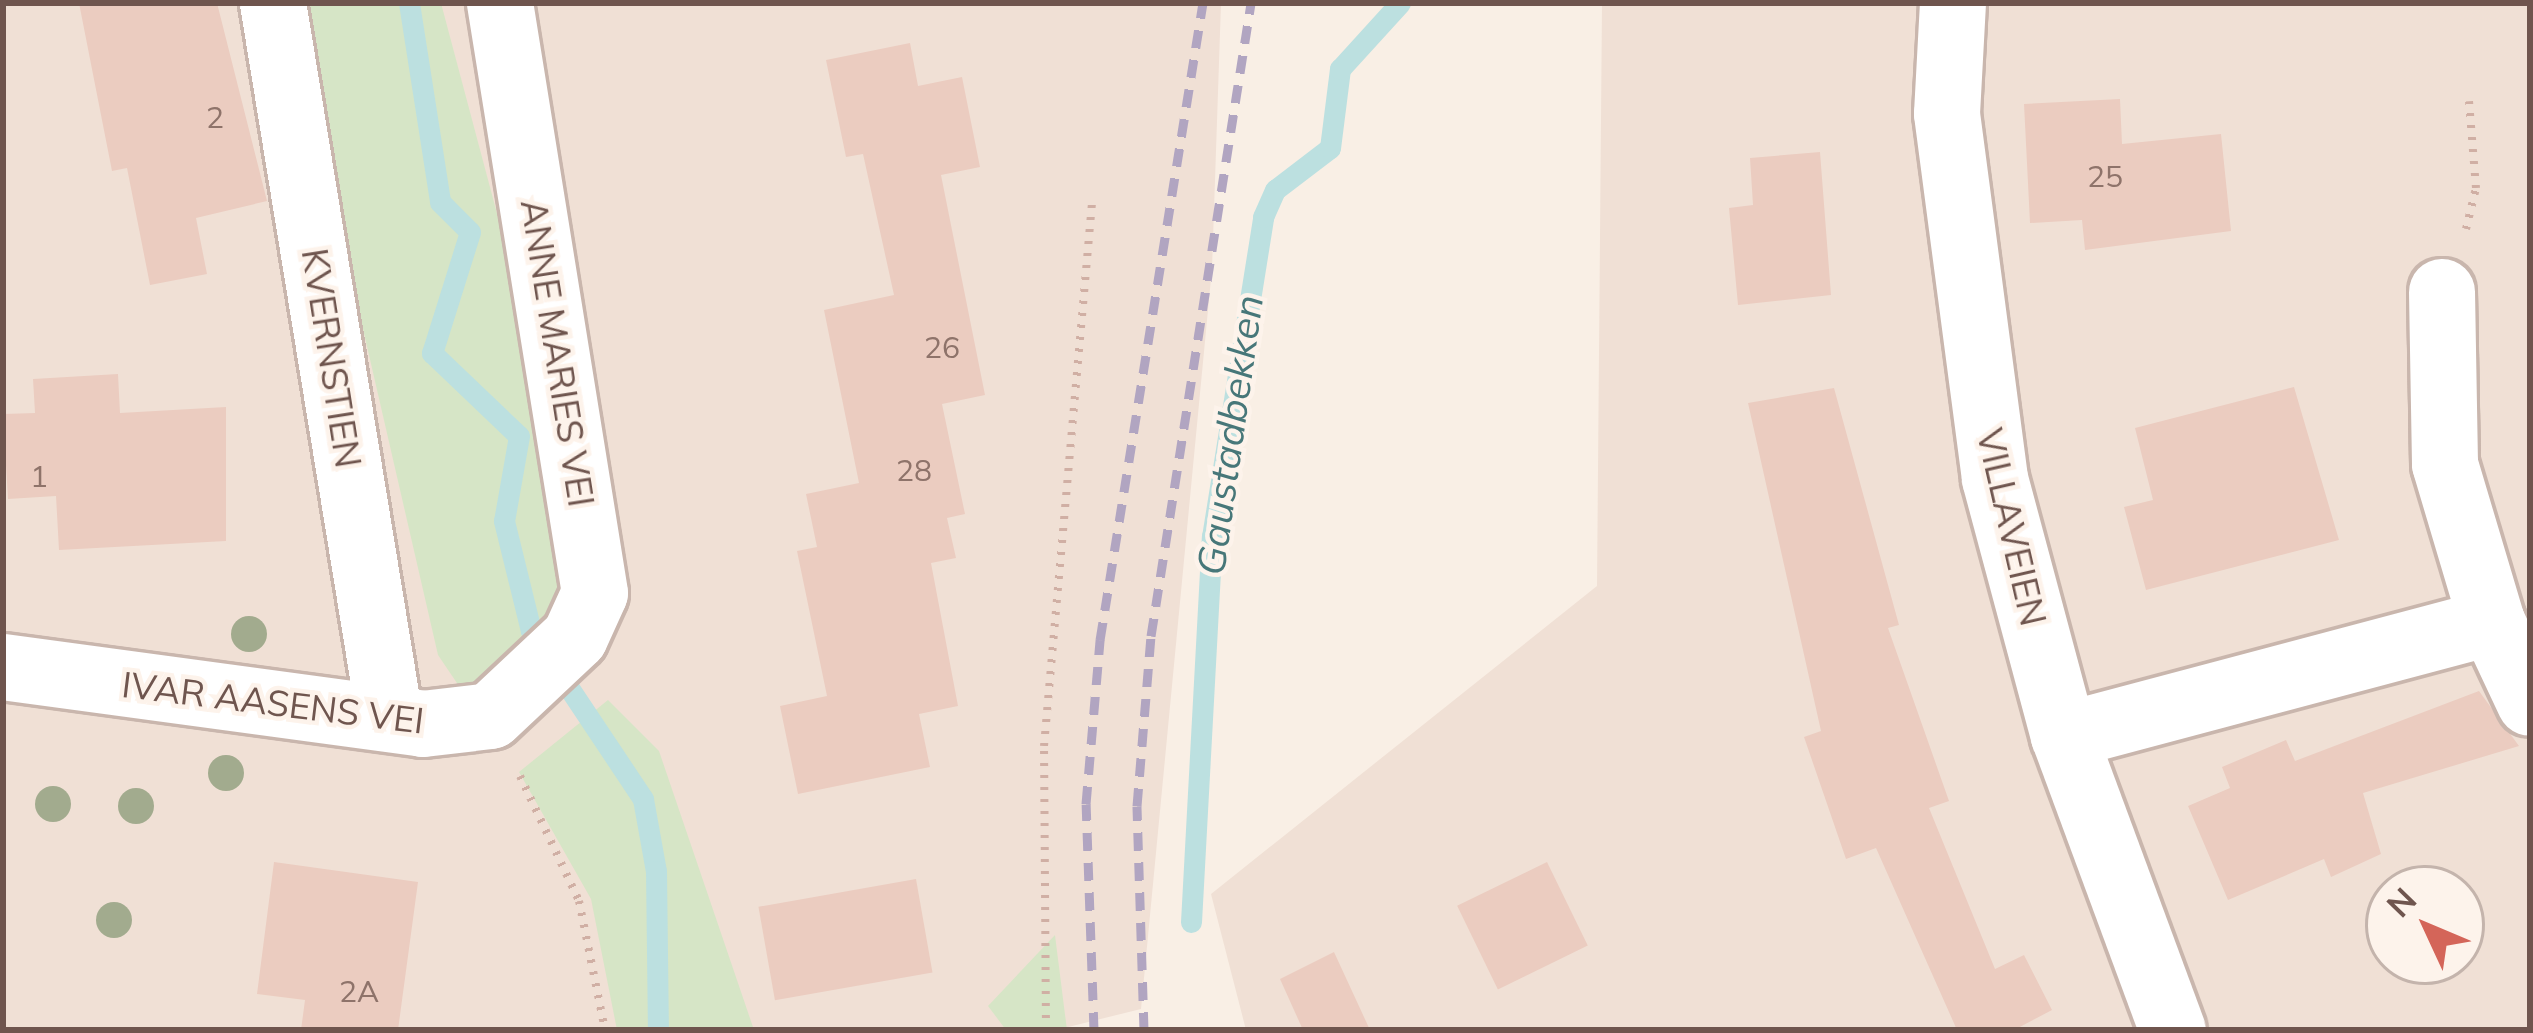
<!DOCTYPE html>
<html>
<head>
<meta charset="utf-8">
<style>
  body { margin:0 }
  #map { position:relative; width:2533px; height:1033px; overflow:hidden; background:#f9efe5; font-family:Mulish,sans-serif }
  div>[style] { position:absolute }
  .residential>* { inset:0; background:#f0e0d5 }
  .green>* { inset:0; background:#d6e5c6 }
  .stream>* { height:21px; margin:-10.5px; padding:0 10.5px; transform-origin:10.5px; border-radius:10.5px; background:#bce0e0 }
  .building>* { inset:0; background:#ebccc0; transform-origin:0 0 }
  .path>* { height:8px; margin-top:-4px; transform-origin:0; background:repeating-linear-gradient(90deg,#d0afa4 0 3px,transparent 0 12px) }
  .roads { filter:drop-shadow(3px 0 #c9b6ad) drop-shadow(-3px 0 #c9b6ad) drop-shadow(0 3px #c9b6ad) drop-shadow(0 -3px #c9b6ad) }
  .minor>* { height:66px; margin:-33px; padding:0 33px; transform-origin:33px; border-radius:33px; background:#fff }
  .rail>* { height:9px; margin-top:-4.5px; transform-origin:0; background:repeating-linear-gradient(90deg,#b1a5c1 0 18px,transparent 0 30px) }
  .trees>* { width:36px; height:36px; margin:-18px; border-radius:50%; background:#a2ab8e }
  span { translate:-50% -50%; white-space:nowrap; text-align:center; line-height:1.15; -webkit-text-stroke:9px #fdf3eb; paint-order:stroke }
  .number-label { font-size:30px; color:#8e736a }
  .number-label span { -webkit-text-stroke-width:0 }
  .street-label { font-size:36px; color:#6f554e }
  .water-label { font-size:39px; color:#477779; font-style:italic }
  .frame { position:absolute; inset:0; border:6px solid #6f554e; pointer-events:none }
  .north { position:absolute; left:2365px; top:865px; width:120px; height:120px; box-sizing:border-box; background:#fdf3eb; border:3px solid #c4b4ac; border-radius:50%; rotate:314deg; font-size:33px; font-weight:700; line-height:48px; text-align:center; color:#6f554e }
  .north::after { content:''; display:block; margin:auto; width:42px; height:54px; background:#d46559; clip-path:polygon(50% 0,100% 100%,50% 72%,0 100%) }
</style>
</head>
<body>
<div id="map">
  <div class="residential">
    <i style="clip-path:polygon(3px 3px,1221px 3px,1212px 268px,1141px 1009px,1056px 1030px,3px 1030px)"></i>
    <i style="clip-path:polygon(evenodd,1602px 3px,2530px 3px,2530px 1030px,1246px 1030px,1211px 894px,1597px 586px,1602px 3px,2389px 889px,2461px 889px,2461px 961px,2389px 961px,2389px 889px)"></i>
  </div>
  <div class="green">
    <i style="clip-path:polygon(288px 3px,441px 3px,499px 221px,567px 601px,512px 683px,463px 692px,438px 655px)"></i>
    <i style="clip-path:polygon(608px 700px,659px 751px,754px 1030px,617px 1030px,591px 899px,519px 772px)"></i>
    <i style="clip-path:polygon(1055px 935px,1067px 1030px,1006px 1030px,988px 1006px)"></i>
  </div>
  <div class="stream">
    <i style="left:409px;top:3px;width:201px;rotate:81.1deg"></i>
    <i style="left:440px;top:202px;width:42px;rotate:45deg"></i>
    <i style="left:470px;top:232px;width:127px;rotate:107.4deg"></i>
    <i style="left:432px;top:353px;width:120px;rotate:43.7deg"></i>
    <i style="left:519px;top:436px;width:86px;rotate:100deg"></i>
    <i style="left:504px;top:521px;width:113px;rotate:76.2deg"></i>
    <i style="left:531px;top:631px;width:202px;rotate:56.3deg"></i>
    <i style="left:643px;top:799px;width:73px;rotate:79.8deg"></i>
    <i style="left:656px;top:871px;width:159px;rotate:89.3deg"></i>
    <i style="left:1191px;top:922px;width:386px;rotate:-86.9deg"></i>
    <i style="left:1212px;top:537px;width:324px;rotate:-80.9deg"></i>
    <i style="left:1263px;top:217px;width:30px;rotate:-66deg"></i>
    <i style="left:1275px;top:190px;width:69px;rotate:-37.4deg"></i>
    <i style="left:1330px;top:148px;width:80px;rotate:-82.8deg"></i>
    <i style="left:1340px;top:69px;width:89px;rotate:-47.7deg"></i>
  </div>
  <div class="building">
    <i style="clip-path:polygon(79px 3px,217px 3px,267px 201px,196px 218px,207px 274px,150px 285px,127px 168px,112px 171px)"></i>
    <i style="clip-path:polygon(910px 43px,918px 86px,962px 77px,980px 167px,941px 175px,985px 395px,942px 404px,965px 514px,947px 518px,956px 558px,931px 563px,958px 706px,919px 714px,930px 767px,798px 794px,780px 706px,827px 696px,797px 551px,817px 547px,806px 494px,859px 483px,824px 310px,894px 295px,863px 154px,846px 157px,826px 60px)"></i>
    <i style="clip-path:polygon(2120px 99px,2122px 144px,2221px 134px,2231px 231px,2085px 250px,2082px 220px,2030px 223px,2024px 104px)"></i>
    <i style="clip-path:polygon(1820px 152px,1831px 295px,1738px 305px,1729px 208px,1753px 205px,1750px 158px)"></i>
    <i style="clip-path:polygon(118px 374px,120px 413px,226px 407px,226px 541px,59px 550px,56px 496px,8px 499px,3px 414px,35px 413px,33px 379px)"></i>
    <i style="clip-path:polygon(2294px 387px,2339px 540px,2146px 590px,2124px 507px,2153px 500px,2135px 428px)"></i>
    <i style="clip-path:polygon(1834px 388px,1899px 625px,1888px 628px,1949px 801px,1929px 808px,1995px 969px,2024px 955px,2052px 1010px,2014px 1030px,1957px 1030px,1876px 848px,1846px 859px,1804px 737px,1821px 731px,1748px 403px)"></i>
    <i style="clip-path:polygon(2479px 691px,2519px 746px,2363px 793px,2381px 854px,2331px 877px,2324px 859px,2228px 900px,2188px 806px,2230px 788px,2222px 767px,2286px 740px,2295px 761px)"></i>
    <i style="clip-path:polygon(274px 862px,418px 882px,398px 1030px,301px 1030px,305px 1000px,257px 994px)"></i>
    <i style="left:1547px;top:862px;width:93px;height:100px;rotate:64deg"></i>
    <i style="left:916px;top:879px;width:95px;height:160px;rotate:80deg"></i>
    <i style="clip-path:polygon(1334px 952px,1370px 1030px,1303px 1030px,1280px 979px)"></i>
  </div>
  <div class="path">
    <i style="left:2466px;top:229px;width:42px;rotate:-76.3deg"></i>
    <i style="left:2476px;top:188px;width:87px;rotate:-94.6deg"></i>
    <i style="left:520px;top:776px;width:138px;rotate:64.7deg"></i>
    <i style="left:579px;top:901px;width:132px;rotate:78.6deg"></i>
    <i style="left:1046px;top:1030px;width:284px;rotate:-90.4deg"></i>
    <i style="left:1044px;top:746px;width:545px;rotate:-84.95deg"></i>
  </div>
  <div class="roads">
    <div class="minor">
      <i style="left:273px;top:3px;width:719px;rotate:80.72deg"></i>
      <i style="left:1953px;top:3px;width:111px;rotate:93.1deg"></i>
      <i style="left:1947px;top:114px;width:368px;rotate:82.5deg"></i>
      <i style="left:1995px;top:479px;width:266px;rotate:75deg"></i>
      <i style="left:2064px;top:736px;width:314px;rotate:69.7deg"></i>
      <i style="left:2492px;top:622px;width:89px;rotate:64.9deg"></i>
      <i style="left:3px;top:667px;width:424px;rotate:7.7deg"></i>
      <i style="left:423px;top:724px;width:68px;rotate:-6.7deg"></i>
      <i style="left:491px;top:716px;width:115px;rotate:-43.2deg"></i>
      <i style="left:575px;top:637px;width:48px;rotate:-65.6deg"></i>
      <i style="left:595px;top:593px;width:598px;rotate:-99.15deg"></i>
      <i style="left:2064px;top:736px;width:443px;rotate:-14.9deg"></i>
      <i style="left:2492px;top:622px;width:165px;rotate:-106.6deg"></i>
      <i style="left:2445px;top:464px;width:172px;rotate:-91deg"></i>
    </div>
  </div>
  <div class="rail">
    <i style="left:1094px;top:1030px;width:226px;rotate:-92deg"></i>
    <i style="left:1086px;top:804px;width:165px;rotate:-85.1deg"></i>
    <i style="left:1100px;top:640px;width:645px;rotate:-80.82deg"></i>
    <i style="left:1144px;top:1030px;width:224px;rotate:-91.8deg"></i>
    <i style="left:1137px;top:806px;width:171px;rotate:-85.3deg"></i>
    <i style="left:1151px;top:636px;width:641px;rotate:-81.02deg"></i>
  </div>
  <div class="trees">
    <i style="left:249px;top:634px"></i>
    <i style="left:226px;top:773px"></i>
    <i style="left:53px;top:804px"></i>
    <i style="left:136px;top:806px"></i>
    <i style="left:114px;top:920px"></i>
  </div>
  <div class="number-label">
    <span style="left:215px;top:117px">2</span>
    <span style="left:2105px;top:176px">25</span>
    <span style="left:942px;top:347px">26</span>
    <span style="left:914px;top:470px">28</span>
    <span style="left:39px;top:476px">1</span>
    <span style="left:359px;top:991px">2A</span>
  </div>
  <div class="street-label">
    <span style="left:558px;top:353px;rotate:81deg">ANNE MARIES VEI</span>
    <span style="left:332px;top:358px;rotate:81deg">KVERNSTIEN</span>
    <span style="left:2012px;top:527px;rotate:77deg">VILLAVEIEN</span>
    <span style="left:273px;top:702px;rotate:7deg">IVAR AASENS VEI</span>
  </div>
  <div class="water-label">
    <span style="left:1230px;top:435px;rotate:-82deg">Gaustadbekken</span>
  </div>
  <div class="frame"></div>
  <div class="north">N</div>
</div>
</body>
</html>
